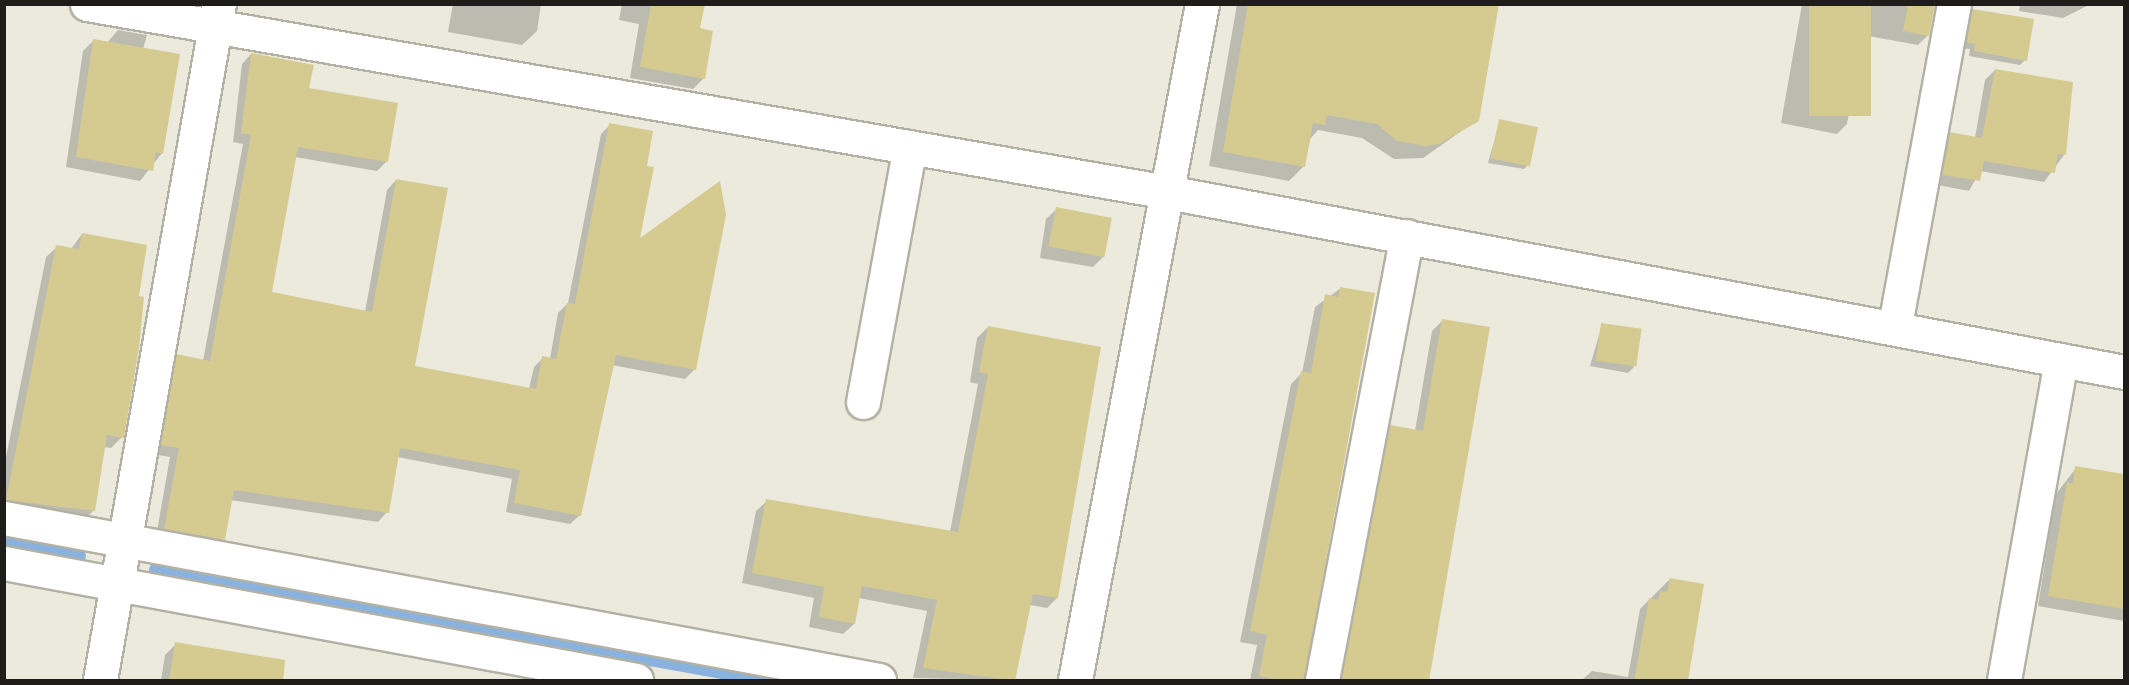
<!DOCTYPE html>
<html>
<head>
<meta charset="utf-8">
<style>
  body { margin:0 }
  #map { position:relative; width:2129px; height:685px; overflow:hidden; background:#eceadd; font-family:"Space Grotesk",sans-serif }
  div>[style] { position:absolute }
  .shadow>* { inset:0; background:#0003 }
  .stream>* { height:14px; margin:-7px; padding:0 7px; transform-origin:7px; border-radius:7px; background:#89b2de }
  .building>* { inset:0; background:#d5cb90; transform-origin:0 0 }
  .roads { filter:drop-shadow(2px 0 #b3b1a4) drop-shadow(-2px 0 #b3b1a4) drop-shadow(0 2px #b3b1a4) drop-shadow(0 -2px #b3b1a4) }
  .minor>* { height:33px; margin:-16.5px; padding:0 16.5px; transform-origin:16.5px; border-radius:16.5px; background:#fff }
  span { translate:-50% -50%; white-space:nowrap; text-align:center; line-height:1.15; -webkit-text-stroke:6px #eceadd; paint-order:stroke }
  .frame { position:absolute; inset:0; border:6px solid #1e1d19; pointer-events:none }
</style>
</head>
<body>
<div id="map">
  <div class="shadow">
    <i style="clip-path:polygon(453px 4px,541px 4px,537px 31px,522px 45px,448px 32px)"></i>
    <i style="clip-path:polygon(622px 4px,703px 4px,699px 30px,704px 78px,693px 89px,630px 78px,639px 24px,619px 20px)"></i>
    <i style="clip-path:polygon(1237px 4px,1498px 4px,1477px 120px,1423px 158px,1394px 159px,1362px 138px,1318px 130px,1310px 139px,1304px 166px,1289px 181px,1209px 166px)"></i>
    <i style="clip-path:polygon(1802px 4px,1933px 4px,1928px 35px,1918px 45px,1863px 35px,1847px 124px,1837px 134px,1781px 123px)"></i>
    <i style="clip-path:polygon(2020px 4px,2091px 4px,2063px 18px,2019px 11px)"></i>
    <i style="clip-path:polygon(1973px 11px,2025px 60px,2020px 65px,1969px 56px,1970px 49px,1961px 48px)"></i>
    <i style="clip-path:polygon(118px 30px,147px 35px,143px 49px,162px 153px,140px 181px,66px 167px,83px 51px,94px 40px,107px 43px)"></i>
    <i style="clip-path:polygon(251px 54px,308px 89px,386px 162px,377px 171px,295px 157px,270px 293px,365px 312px,387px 190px,396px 180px,414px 367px,529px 389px,534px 367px,543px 358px,550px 359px,558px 313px,568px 303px,601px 134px,610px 125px,645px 167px,638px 241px,694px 370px,685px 379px,612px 365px,580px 515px,570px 524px,506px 512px,512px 479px,397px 457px,387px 512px,378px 522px,230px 500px,223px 539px,214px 548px,156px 537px,170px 457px,152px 454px,168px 365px,177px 356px,203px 361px,243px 144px,233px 142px,242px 64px)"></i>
    <i style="clip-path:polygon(1995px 70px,2064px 155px,2044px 182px,1980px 171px,1969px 191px,1933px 184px,1940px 144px,1950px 134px,1975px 138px,1985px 80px)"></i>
    <i style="clip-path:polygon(1500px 121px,1529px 164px,1524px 169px,1488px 163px)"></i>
    <i style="clip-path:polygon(1057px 209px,1104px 256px,1093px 267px,1040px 258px,1046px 219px)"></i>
    <i style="clip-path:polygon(82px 234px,137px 297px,122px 437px,111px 448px,104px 447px,93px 511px,83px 521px,4px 511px,4px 467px,46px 257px,57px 247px,71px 249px)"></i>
    <i style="clip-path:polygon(1341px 288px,1303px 680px,1250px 680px,1257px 645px,1240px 642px,1291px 384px,1302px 373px,1315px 307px)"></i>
    <i style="clip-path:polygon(1443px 320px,1427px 680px,1331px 680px,1380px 438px,1390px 427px,1415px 431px,1432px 331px)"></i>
    <i style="clip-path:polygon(1602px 325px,1634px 367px,1628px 373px,1590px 366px)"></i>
    <i style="clip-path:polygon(988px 327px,1057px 598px,1047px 608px,1030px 605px,1014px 680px,913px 678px,927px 611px,859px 598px,854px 624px,843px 634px,809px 627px,814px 598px,742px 583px,756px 511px,767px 501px,950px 532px,978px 384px,970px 382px,977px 338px)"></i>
    <i style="clip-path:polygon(2076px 468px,2124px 475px,2124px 621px,2038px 606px,2056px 494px)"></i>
    <i style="clip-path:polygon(1670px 579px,1686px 680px,1582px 680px,1592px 671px,1628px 677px,1640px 609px)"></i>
    <i style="clip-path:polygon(176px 644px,217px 680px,161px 680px,165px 655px)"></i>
  </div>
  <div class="stream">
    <i style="left:4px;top:543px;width:76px;rotate:9.8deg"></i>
    <i style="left:156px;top:570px;width:620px;rotate:10.22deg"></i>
  </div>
  <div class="building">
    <i style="clip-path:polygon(651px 4px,705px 4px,700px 28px,713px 31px,705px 79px,640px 67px)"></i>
    <i style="clip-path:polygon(1248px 4px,1499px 4px,1479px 121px,1439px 144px,1424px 146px,1397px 141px,1377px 124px,1327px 115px,1325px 125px,1313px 123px,1305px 167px,1223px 152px)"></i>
    <i style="left:1809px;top:4px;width:62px;height:112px"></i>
    <i style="clip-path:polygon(1908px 4px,1935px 4px,1929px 36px,1903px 31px)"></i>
    <i style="clip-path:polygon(1972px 9px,2034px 19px,2027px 61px,1974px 51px,1975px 44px,1966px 42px)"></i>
    <i style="clip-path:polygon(93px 39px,180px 54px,163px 154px,156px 152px,153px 171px,76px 157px)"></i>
    <i style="clip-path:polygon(251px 53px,314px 65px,309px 88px,398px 103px,388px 162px,298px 147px,272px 292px,372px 312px,396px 179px,448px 188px,415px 366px,536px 389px,542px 356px,556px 359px,567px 303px,575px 304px,609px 123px,653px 131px,647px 166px,654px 167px,640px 238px,720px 181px,726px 215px,696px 370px,616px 355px,581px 516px,514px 503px,520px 470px,400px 448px,389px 513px,234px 490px,225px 540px,164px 529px,179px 448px,160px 445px,176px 354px,210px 361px,251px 135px,241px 133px)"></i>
    <i style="clip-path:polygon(1995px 69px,2073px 82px,2066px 155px,2058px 154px,2055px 173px,1984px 161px,1980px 181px,1942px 175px,1949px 132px,1982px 138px)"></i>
    <i style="left:1499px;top:119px;width:40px;height:40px;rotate:12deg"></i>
    <i style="left:1056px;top:207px;width:57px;height:40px;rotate:11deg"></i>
    <i style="clip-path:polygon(82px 233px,147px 245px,139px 296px,144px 297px,139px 348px,124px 438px,107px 435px,95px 511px,6px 500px,56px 245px,79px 249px)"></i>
    <i style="clip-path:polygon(1340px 287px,1375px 293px,1304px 681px,1284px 681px,1259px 676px,1267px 635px,1250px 631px,1301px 371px,1311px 373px,1325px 294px,1338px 297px)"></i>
    <i style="clip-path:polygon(1442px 319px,1490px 327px,1429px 681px,1341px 681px,1390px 425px,1423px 431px)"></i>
    <i style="left:1601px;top:323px;width:41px;height:38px;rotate:8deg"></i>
    <i style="clip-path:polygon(988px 326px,1101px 347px,1058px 598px,1033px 594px,1015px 681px,923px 668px,937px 600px,862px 586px,855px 624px,819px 617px,824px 587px,752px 573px,766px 499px,958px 532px,988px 374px,979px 372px)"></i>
    <i style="clip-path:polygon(2075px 466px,2124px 474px,2124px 609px,2048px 596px,2067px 482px,2073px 484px)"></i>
    <i style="clip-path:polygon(1670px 578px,1704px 584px,1688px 681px,1634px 681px,1649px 598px,1658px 600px,1660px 591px,1667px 592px)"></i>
    <i style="clip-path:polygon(175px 642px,285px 660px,283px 681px,169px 681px)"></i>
  </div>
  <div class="roads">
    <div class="minor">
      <i style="left:87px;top:4px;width:1096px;rotate:9.87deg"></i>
      <i style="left:1167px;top:192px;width:974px;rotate:10.65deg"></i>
      <i style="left:1895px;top:325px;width:326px;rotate:-79.6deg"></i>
      <i style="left:863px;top:402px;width:259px;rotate:-79.6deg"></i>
      <i style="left:4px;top:518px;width:890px;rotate:10.49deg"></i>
      <i style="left:4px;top:563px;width:643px;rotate:10.49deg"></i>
      <i style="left:100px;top:680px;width:686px;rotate:-80.02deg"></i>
      <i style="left:1075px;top:680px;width:688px;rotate:-79.36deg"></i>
      <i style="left:1322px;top:680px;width:452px;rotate:-79.2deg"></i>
      <i style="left:2004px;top:680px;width:325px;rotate:-79.9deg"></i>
    </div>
  </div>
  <div class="frame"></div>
</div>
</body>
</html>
